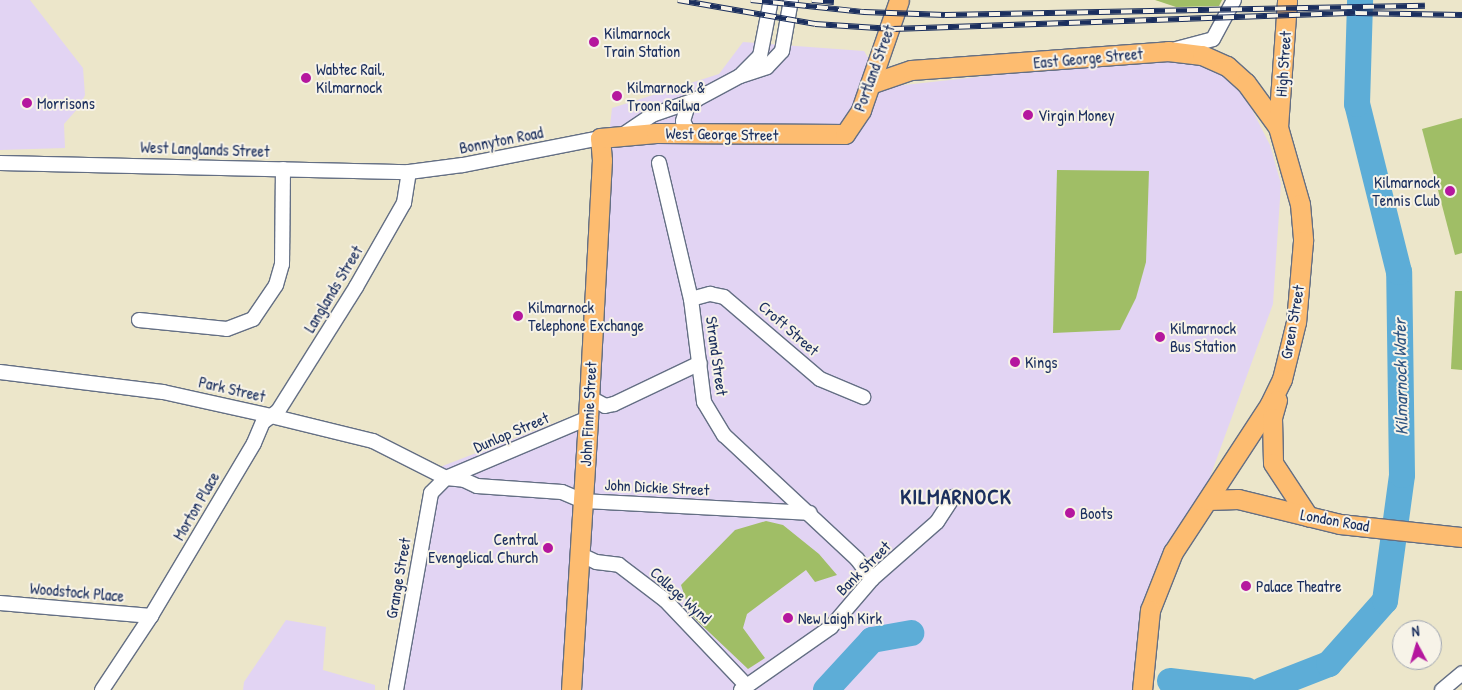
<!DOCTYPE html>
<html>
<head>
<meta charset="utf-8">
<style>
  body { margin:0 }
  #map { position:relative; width:1462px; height:690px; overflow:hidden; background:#ece6ca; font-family:"Patrick Hand",sans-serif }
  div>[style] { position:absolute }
  .built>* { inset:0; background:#e2d4f3 }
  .green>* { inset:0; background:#a0be66 }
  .river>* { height:26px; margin:-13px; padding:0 13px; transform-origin:13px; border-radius:13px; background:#5dadd7 }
  .roads { filter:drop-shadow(1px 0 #646f84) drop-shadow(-1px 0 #646f84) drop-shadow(0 1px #646f84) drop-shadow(0 -1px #646f84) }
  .minor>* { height:14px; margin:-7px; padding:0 7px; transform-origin:7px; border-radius:7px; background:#fff }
  .major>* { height:19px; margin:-9.5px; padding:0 9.5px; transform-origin:9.5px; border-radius:9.5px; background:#fdbc70 }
  .rail>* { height:5.5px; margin-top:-2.75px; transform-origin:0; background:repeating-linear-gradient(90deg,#f7f3e8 0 11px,#1b2f5e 0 22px); box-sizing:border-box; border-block:1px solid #1b2f5e }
  .dots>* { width:14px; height:14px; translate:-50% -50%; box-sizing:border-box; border:2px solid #f7f3e8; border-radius:50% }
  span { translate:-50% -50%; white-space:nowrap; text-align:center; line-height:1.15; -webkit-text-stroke:4px #f7f3e8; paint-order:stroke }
  .poi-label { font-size:16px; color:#1b2f5e }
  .left { translate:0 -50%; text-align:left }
  .right { translate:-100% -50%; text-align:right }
  .street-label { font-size:16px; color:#1b2f5e }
  .water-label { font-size:18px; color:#2f5582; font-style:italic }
  .district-label { font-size:21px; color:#1b2f5e; font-weight:700; letter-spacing:1px }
  .north { position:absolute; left:1392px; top:620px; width:50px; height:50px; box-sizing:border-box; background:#f7f3e8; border:1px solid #9fa5b1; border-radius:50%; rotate:354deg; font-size:14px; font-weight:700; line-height:20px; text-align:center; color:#1b2f5e }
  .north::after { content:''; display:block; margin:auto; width:18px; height:22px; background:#b5179e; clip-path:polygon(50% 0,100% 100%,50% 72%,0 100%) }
</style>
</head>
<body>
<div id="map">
  <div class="built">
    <i style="clip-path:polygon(0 0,30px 0,83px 68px,85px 95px,79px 107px,64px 124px,65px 148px,0 150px)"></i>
    <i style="clip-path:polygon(743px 42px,864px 51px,886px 87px,1014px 73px,1194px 60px,1238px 82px,1270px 145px,1281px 184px,1273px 304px,1210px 477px,1139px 612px,1137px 690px,402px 690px,440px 467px,578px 414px,612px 108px,719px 74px)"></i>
    <i style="clip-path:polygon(286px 620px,326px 627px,323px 670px,375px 685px,375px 690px,243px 690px,244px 682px)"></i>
  </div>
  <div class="green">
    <i style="clip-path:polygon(1155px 0,1222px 0,1219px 6px,1176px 7px)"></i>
    <i style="clip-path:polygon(1462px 118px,1462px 253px,1455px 255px,1422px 129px)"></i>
    <i style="clip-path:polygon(1057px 170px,1149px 171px,1146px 262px,1136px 298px,1120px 330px,1053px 333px)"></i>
    <i style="clip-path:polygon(1455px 291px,1462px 291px,1462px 370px,1451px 369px)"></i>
    <i style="clip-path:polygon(766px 521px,783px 525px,819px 554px,837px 575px,815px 582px,806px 570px,747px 614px,743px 628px,765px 658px,748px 669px,691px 615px,681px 585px,735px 530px)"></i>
  </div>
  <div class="river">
    <i style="left:1170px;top:681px;width:77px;rotate:6.8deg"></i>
    <i style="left:826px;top:690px;width:68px;rotate:-47.4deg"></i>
    <i style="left:872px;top:640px;width:40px;rotate:-10deg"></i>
    <i style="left:1262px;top:690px;width:72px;rotate:-21.2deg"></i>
    <i style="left:1329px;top:664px;width:84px;rotate:-48.4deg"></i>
    <i style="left:1385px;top:601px;width:127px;rotate:-82.3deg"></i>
    <i style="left:1402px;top:475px;width:203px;rotate:-90.8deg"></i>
    <i style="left:1399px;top:272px;width:173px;rotate:-104deg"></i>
    <i style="left:1357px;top:104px;width:104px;rotate:-88.3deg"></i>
  </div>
  <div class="roads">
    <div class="minor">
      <i style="left:1176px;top:49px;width:38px;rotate:-15deg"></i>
      <i style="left:1213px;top:39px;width:44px;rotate:-61.7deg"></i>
      <i style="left:742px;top:74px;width:25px;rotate:-45deg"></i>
      <i style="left:760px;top:56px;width:57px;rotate:-78.9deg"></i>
      <i style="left:689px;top:133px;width:13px;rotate:-117deg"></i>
      <i style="left:683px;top:121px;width:14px;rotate:-73deg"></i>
      <i style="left:687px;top:108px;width:13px;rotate:-42deg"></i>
      <i style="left:697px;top:99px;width:49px;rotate:-28.1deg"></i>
      <i style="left:740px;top:76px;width:28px;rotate:-18deg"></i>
      <i style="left:767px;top:67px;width:22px;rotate:-47deg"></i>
      <i style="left:782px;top:51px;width:52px;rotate:-80deg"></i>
      <i style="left:624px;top:134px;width:34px;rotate:-34deg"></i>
      <i style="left:652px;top:115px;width:46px;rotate:-19.2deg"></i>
      <i style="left:0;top:163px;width:409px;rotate:1.3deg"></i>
      <i style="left:409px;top:172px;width:54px;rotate:-7.4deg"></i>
      <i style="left:463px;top:165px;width:140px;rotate:-11.1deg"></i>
      <i style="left:659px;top:163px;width:140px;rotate:76.8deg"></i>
      <i style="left:691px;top:299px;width:104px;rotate:82.8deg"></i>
      <i style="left:704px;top:402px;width:39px;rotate:59deg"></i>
      <i style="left:724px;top:435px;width:182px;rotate:43deg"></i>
      <i style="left:857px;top:559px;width:25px;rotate:53deg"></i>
      <i style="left:691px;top:299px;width:20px;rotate:-15deg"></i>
      <i style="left:710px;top:294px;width:14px;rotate:12deg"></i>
      <i style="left:724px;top:297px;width:126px;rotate:40.5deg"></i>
      <i style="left:820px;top:379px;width:47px;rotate:22.7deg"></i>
      <i style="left:139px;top:320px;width:88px;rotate:5.8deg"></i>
      <i style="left:227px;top:329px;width:28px;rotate:-21deg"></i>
      <i style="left:253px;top:319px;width:41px;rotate:-55.9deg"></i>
      <i style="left:276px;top:285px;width:22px;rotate:-74deg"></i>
      <i style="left:282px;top:264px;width:95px;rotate:-89.4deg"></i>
      <i style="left:0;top:372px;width:164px;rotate:7deg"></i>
      <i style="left:163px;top:392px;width:111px;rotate:12.5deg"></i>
      <i style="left:271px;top:416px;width:105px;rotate:13.8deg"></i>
      <i style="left:373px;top:441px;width:82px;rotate:26.9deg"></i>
      <i style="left:446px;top:478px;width:18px;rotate:6deg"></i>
      <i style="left:464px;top:480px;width:14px;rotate:25deg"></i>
      <i style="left:477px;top:486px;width:85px;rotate:4deg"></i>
      <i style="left:562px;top:492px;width:23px;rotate:23deg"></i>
      <i style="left:583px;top:501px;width:227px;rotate:3deg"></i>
      <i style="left:589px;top:397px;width:18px;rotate:29deg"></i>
      <i style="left:605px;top:406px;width:9px;rotate:-13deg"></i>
      <i style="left:614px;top:404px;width:95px;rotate:-25.5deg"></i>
      <i style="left:579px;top:554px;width:19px;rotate:25deg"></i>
      <i style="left:596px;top:562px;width:23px;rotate:7deg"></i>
      <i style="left:619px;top:565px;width:58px;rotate:37.3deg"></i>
      <i style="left:665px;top:600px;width:117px;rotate:46.4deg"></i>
      <i style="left:0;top:603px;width:152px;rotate:4.9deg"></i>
      <i style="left:102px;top:690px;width:89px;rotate:-56.5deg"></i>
      <i style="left:151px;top:616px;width:201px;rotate:-59.2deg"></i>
      <i style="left:254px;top:443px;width:23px;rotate:-67deg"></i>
      <i style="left:263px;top:422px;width:19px;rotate:-36deg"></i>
      <i style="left:278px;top:411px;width:146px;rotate:-57.8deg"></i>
      <i style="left:356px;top:287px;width:97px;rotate:-60.3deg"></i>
      <i style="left:404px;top:203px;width:31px;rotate:-81deg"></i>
      <i style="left:396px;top:690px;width:200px;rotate:-79.9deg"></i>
      <i style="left:431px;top:493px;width:21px;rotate:-45deg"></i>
      <i style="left:446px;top:478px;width:154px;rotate:-22.9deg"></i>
      <i style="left:741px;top:690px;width:110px;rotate:-35deg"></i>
      <i style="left:831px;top:627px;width:63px;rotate:-49.5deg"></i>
      <i style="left:872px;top:579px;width:86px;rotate:-41.2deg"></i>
      <i style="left:937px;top:522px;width:30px;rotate:-57deg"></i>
      <i style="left:1442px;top:690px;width:26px;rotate:-40deg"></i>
    </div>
    <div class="major">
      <i style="left:870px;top:84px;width:43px;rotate:-18.9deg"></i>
      <i style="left:911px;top:70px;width:258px;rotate:-4.2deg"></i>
      <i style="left:1168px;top:51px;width:34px;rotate:7deg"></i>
      <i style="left:1202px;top:55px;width:27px;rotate:24deg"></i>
      <i style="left:1227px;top:66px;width:25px;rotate:42deg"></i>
      <i style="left:1246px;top:83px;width:54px;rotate:54deg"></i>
      <i style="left:1278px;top:127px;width:80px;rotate:74.1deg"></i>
      <i style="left:1300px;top:204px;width:37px;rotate:85deg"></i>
      <i style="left:1303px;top:241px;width:81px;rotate:94.9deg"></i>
      <i style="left:1296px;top:322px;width:59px;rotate:103.8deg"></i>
      <i style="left:1282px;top:379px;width:28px;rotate:116deg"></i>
      <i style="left:1270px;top:404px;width:177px;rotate:123.2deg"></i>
      <i style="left:1173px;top:552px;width:62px;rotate:111.6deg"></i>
      <i style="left:1150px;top:610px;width:80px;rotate:95.7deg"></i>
      <i style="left:1278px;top:127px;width:127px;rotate:-85.9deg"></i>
      <i style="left:1277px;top:400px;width:19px;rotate:106deg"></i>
      <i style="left:1272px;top:418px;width:45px;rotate:88.7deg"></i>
      <i style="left:1273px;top:463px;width:64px;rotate:56.6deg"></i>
      <i style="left:1208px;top:500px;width:30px;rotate:-2deg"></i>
      <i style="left:1238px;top:499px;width:105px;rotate:13.8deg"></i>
      <i style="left:1340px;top:524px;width:123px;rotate:6.1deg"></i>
      <i style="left:571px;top:690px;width:273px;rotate:-86.4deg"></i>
      <i style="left:588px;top:418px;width:258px;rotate:-86.9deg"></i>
      <i style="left:602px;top:160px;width:22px;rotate:-95deg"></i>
      <i style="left:600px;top:138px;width:56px;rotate:-5.1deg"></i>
      <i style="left:656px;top:133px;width:189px;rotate:0.3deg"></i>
      <i style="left:845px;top:134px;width:29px;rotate:-56deg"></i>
      <i style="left:861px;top:110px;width:116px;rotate:-70.9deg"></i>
    </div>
  </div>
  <div class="rail">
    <i style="left:678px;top:0;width:139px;rotate:9.9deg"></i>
    <i style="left:815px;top:24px;width:78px;rotate:3.7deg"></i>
    <i style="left:893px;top:29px;width:463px;rotate:-2deg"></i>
    <i style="left:1356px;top:13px;width:106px;rotate:1.1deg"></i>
    <i style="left:751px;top:0;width:114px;rotate:6.1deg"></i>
    <i style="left:864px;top:12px;width:81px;rotate:2.1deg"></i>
    <i style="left:945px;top:15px;width:480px;rotate:-1.1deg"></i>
    <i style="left:812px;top:0;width:22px;rotate:5deg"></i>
  </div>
  <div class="dots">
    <i style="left:594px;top:42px;background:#b5179e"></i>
    <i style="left:306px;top:78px;background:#b5179e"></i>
    <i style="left:617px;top:96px;background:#b5179e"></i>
    <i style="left:27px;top:103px;background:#b5179e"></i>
    <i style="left:1028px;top:115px;background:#b5179e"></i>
    <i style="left:1450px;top:191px;background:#b5179e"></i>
    <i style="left:518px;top:316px;background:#b5179e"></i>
    <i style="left:1160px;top:337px;background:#b5179e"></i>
    <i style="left:1015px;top:362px;background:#b5179e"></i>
    <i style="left:1070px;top:513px;background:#b5179e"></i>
    <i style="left:548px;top:548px;background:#b5179e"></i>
    <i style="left:1246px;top:586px;background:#b5179e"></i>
    <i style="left:788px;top:618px;background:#b5179e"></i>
  </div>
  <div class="poi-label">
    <span class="left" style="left:604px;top:42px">Kilmarnock<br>Train Station</span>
    <span class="left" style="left:316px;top:78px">Wabtec Rail,<br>Kilmarnock</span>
    <span class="left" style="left:627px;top:96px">Kilmarnock &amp;<br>Troon Railwa</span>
    <span class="left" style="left:37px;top:103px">Morrisons</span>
    <span class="left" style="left:1038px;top:115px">Virgin Money</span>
    <span class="right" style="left:1440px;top:191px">Kilmarnock<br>Tennis Club</span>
    <span class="left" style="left:528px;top:316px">Kilmarnock<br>Telephone Exchange</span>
    <span class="left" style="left:1170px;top:337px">Kilmarnock<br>Bus Station</span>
    <span class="left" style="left:1025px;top:362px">Kings</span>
    <span class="left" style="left:1080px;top:513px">Boots</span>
    <span class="right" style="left:538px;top:548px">Central<br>Evengelical Church</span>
    <span class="left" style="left:1256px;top:586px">Palace Theatre</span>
    <span class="left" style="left:798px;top:618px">New Laigh Kirk</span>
  </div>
  <div class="street-label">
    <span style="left:1088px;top:58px;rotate:-5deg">East George Street</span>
    <span style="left:1283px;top:64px;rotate:-86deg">High Street</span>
    <span style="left:874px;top:68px;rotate:-70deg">Portland Street</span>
    <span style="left:722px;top:134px;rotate:1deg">West George Street</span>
    <span style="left:501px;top:140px;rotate:-11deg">Bonnyton Road</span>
    <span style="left:205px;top:149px;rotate:2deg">West Langlands Street</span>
    <span style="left:333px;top:289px;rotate:-59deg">Langlands Street</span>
    <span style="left:1292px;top:322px;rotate:-80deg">Green Street</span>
    <span style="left:789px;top:328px;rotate:41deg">Croft Street</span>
    <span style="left:717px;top:356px;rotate:82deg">Strand Street</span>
    <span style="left:232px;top:389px;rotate:13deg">Park Street</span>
    <span style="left:588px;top:414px;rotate:-87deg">John Finnie Street</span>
    <span style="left:511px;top:432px;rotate:-23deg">Dunlop Street</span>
    <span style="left:657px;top:487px;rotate:3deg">John Dickie Street</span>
    <span style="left:196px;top:506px;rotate:-60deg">Morton Place</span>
    <span style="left:1335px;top:520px;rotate:10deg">London Road</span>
    <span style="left:863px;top:568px;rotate:-45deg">Bank Street</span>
    <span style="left:398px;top:578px;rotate:-80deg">Grange Street</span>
    <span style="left:77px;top:592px;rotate:5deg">Woodstock Place</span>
    <span style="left:681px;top:595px;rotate:42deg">College Wynd</span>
  </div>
  <div class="water-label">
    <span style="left:1401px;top:377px;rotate:-91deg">Kilmarnock Water</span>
  </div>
  <div class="district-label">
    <span style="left:956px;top:497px">KILMARNOCK</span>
  </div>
  <div class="north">N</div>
</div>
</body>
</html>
